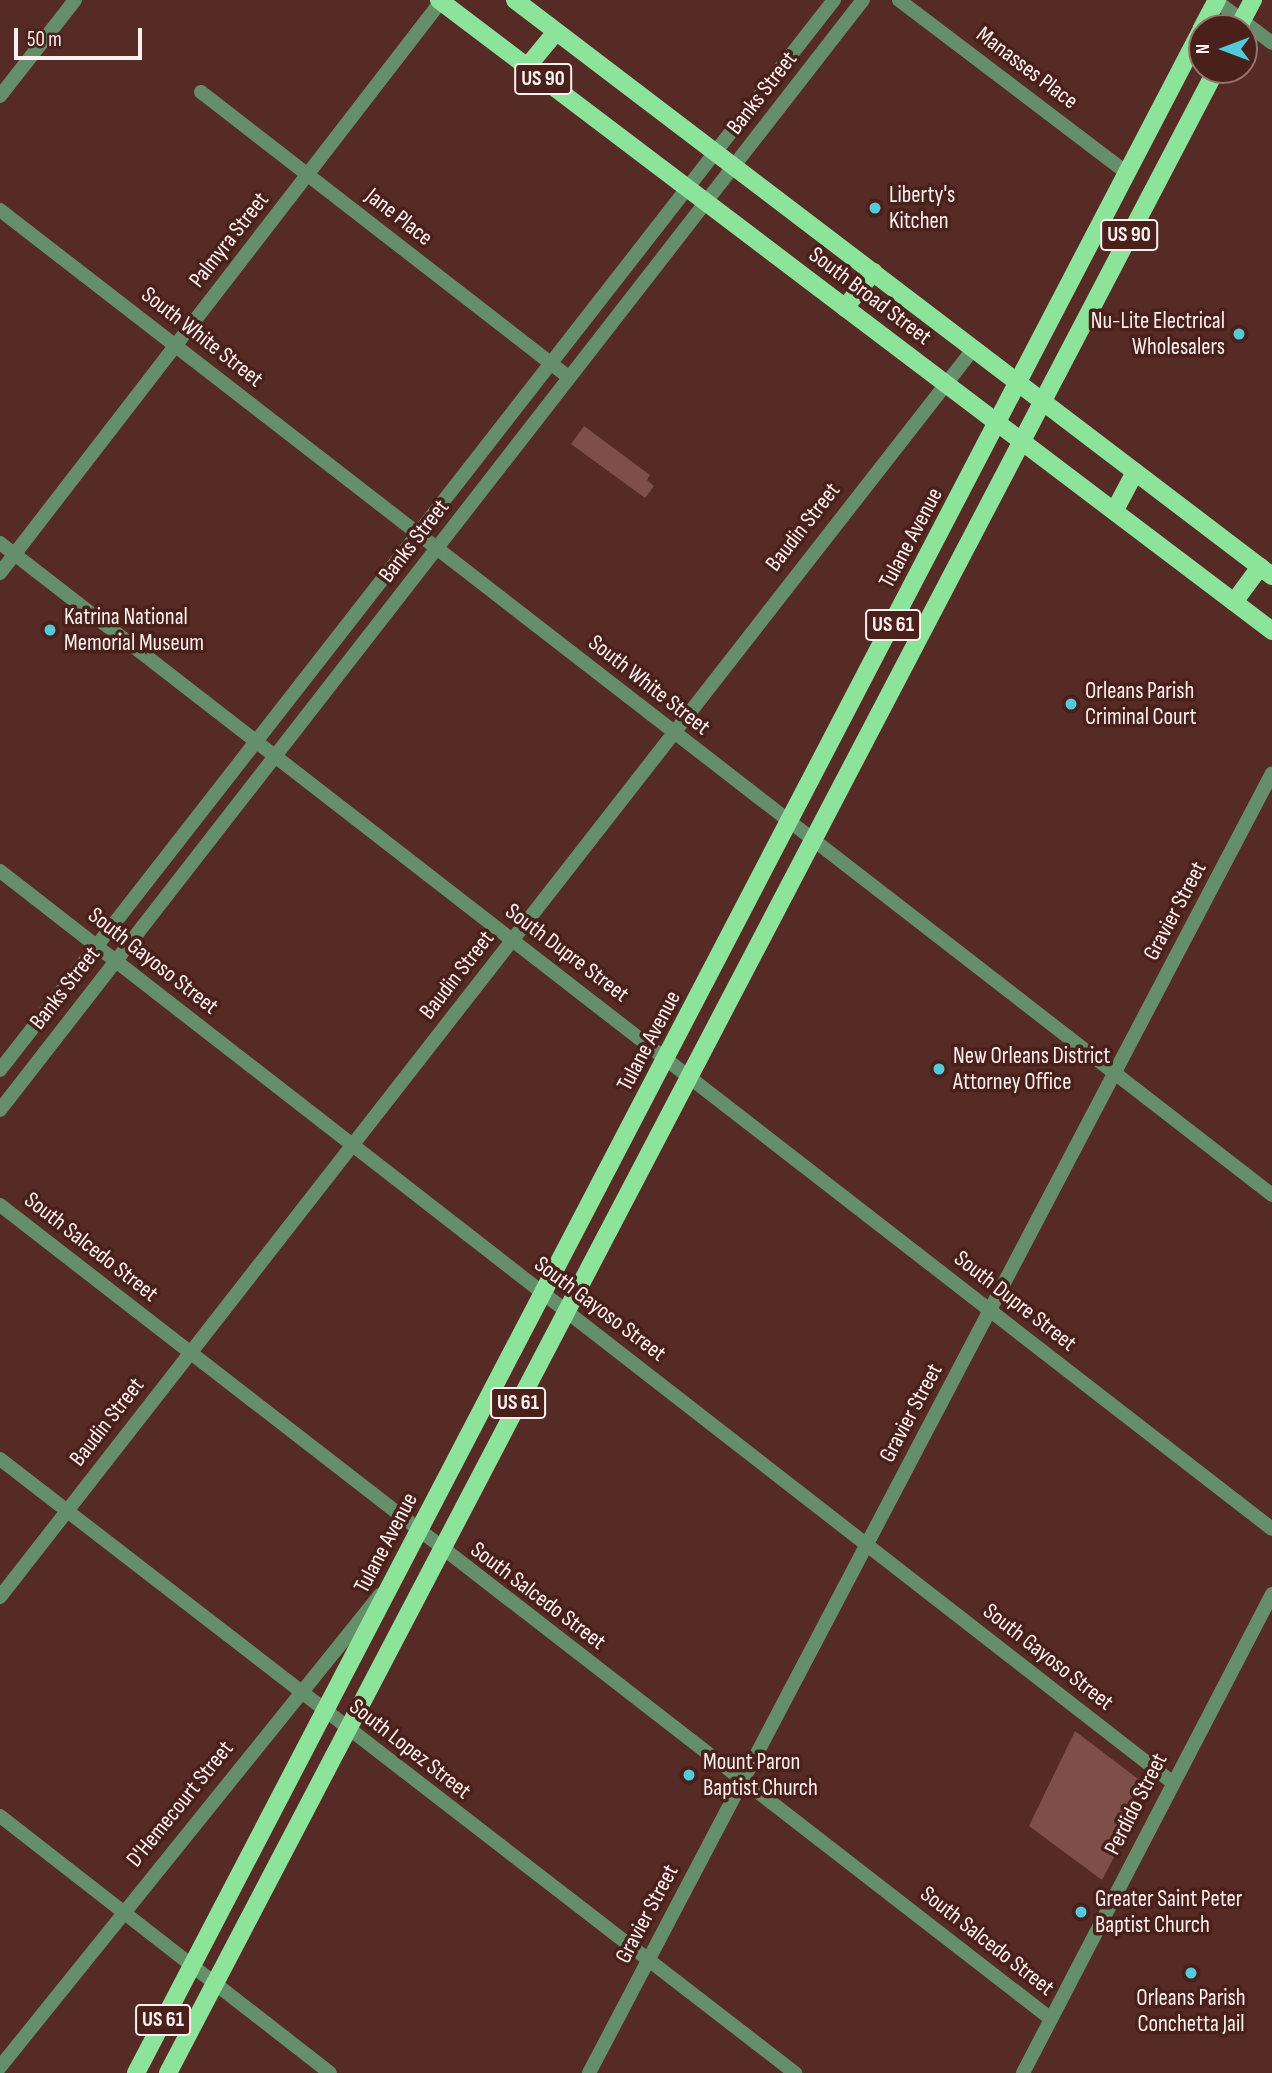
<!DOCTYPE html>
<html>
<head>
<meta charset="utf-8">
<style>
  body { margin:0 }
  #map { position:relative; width:1272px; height:2073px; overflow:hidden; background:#562a25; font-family:"Sofia Sans Condensed",sans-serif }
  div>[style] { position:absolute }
  .green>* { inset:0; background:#7d4f48 }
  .minor>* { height:14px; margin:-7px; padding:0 7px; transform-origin:7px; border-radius:7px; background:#658f6b }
  .primary>* { height:18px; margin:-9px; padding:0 9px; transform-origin:9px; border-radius:9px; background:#8be49a }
  .dots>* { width:19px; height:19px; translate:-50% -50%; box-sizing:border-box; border:4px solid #4a201b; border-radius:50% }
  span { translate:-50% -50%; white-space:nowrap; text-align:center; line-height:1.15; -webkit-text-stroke:7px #4a201b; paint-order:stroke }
  .shield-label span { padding:2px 5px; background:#4a201b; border:2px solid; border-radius:5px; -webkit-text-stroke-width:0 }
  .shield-label { font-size:21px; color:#fdf1ef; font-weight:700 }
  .street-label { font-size:23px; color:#fdf1ef }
  .poi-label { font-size:23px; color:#fdf1ef }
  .left { translate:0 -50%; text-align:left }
  .right { translate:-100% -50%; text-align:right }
  .north { position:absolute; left:1188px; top:14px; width:70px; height:70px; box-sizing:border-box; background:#4a201b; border:2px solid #927470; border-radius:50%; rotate:270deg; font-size:19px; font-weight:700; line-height:28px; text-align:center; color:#fdf1ef }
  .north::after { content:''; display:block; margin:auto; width:24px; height:32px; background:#53cadc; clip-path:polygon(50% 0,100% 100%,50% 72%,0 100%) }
  .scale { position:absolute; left:14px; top:28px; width:128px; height:32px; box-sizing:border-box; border:4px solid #fdf1ef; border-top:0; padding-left:9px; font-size:21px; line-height:24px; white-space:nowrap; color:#fdf1ef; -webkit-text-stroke:5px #4a201b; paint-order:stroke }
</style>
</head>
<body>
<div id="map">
  <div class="green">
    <i style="clip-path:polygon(584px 426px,650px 475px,647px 480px,654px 486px,645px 498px,571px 444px)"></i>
    <i style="clip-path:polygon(1075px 1731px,1150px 1788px,1102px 1880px,1029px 1826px)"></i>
  </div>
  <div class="minor">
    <i style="left:899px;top:0;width:286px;rotate:37.2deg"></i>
    <i style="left:1215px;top:0;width:71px;rotate:37deg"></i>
    <i style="left:201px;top:92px;width:465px;rotate:37.8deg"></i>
    <i style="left:0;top:96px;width:122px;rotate:-52deg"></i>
    <i style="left:0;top:210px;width:1609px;rotate:37.75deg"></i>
    <i style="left:0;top:543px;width:1609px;rotate:37.78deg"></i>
    <i style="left:0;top:573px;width:724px;rotate:-52.35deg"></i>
    <i style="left:0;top:871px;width:1486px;rotate:37.86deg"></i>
    <i style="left:0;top:1070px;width:1357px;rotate:-52.07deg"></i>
    <i style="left:0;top:1110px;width:1406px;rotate:-52.14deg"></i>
    <i style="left:0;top:1205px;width:1329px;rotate:37.76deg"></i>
    <i style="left:0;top:1459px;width:1005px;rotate:37.68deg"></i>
    <i style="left:0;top:1597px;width:1584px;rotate:-52.05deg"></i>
    <i style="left:0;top:1816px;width:418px;rotate:37.9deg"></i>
    <i style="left:0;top:2067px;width:606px;rotate:-51.16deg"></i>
    <i style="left:589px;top:2073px;width:1468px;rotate:-62.28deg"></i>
    <i style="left:1023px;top:2073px;width:540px;rotate:-62.53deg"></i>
  </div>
  <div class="primary">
    <i style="left:439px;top:0;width:1045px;rotate:37.14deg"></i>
    <i style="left:515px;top:0;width:951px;rotate:37.27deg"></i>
    <i style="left:1202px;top:28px;width:32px;rotate:-62deg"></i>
    <i style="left:1238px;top:28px;width:32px;rotate:-62deg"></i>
    <i style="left:527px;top:67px;width:45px;rotate:-50.4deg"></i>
    <i style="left:845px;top:308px;width:46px;rotate:-52.1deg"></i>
    <i style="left:1115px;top:510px;width:43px;rotate:-62.2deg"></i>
    <i style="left:1234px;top:602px;width:44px;rotate:-53.4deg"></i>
    <i style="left:136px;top:2073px;width:2305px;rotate:-62.46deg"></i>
    <i style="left:168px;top:2073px;width:2261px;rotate:-62.38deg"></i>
  </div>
  <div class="dots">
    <i style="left:875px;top:208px;background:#53cadc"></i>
    <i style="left:1239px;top:334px;background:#53cadc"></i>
    <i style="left:50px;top:630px;background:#53cadc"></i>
    <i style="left:1071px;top:704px;background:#53cadc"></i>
    <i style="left:939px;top:1069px;background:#53cadc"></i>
    <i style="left:689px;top:1775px;background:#53cadc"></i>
    <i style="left:1081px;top:1912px;background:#53cadc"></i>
    <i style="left:1191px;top:1973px;background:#53cadc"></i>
  </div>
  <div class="shield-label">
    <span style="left:543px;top:79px">US 90</span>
    <span style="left:1129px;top:235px">US 90</span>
    <span style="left:893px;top:625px">US 61</span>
    <span style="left:518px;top:1403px">US 61</span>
    <span style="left:163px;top:2020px">US 61</span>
  </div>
  <div class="street-label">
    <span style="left:1027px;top:68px;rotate:37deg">Manasses Place</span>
    <span style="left:762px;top:93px;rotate:-52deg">Banks Street</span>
    <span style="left:399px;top:217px;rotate:38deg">Jane Place</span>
    <span style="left:229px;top:240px;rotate:-52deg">Palmyra Street</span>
    <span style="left:870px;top:296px;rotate:37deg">South Broad Street</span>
    <span style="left:202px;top:337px;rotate:38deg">South White Street</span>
    <span style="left:803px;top:527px;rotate:-52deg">Baudin Street</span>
    <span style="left:911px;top:538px;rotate:-62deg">Tulane Avenue</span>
    <span style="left:414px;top:541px;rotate:-52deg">Banks Street</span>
    <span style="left:649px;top:685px;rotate:38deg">South White Street</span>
    <span style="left:1175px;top:911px;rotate:-62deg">Gravier Street</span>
    <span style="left:567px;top:953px;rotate:37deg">South Dupre Street</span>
    <span style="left:153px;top:961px;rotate:38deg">South Gayoso Street</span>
    <span style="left:457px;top:975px;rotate:-52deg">Baudin Street</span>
    <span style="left:65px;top:988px;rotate:-52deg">Banks Street</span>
    <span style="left:649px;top:1041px;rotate:-62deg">Tulane Avenue</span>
    <span style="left:91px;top:1247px;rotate:38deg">South Salcedo Street</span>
    <span style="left:1015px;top:1301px;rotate:38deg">South Dupre Street</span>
    <span style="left:600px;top:1309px;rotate:37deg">South Gayoso Street</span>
    <span style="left:911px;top:1413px;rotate:-62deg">Gravier Street</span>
    <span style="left:107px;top:1422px;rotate:-52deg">Baudin Street</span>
    <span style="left:386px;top:1543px;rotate:-62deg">Tulane Avenue</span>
    <span style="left:538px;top:1596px;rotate:37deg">South Salcedo Street</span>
    <span style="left:1048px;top:1657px;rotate:38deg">South Gayoso Street</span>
    <span style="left:410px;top:1749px;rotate:38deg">South Lopez Street</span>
    <span style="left:180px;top:1804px;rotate:-51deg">D'Hemecourt Street</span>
    <span style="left:1136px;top:1804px;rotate:-63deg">Perdido Street</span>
    <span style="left:647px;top:1914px;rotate:-62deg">Gravier Street</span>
    <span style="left:987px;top:1941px;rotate:38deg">South Salcedo Street</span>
  </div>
  <div class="poi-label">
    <span class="left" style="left:889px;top:208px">Liberty's<br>Kitchen</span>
    <span class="right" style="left:1225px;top:334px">Nu-Lite Electrical<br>Wholesalers</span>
    <span class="left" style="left:64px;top:630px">Katrina National<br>Memorial Museum</span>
    <span class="left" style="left:1085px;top:704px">Orleans Parish<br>Criminal Court</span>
    <span class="left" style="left:953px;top:1069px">New Orleans District<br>Attorney Office</span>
    <span class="left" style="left:703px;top:1775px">Mount Paron<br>Baptist Church</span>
    <span class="left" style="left:1095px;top:1912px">Greater Saint Peter<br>Baptist Church</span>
    <span style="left:1191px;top:2011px">Orleans Parish<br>Conchetta Jail</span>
  </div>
  <div class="north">N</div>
  <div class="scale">50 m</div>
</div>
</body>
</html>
